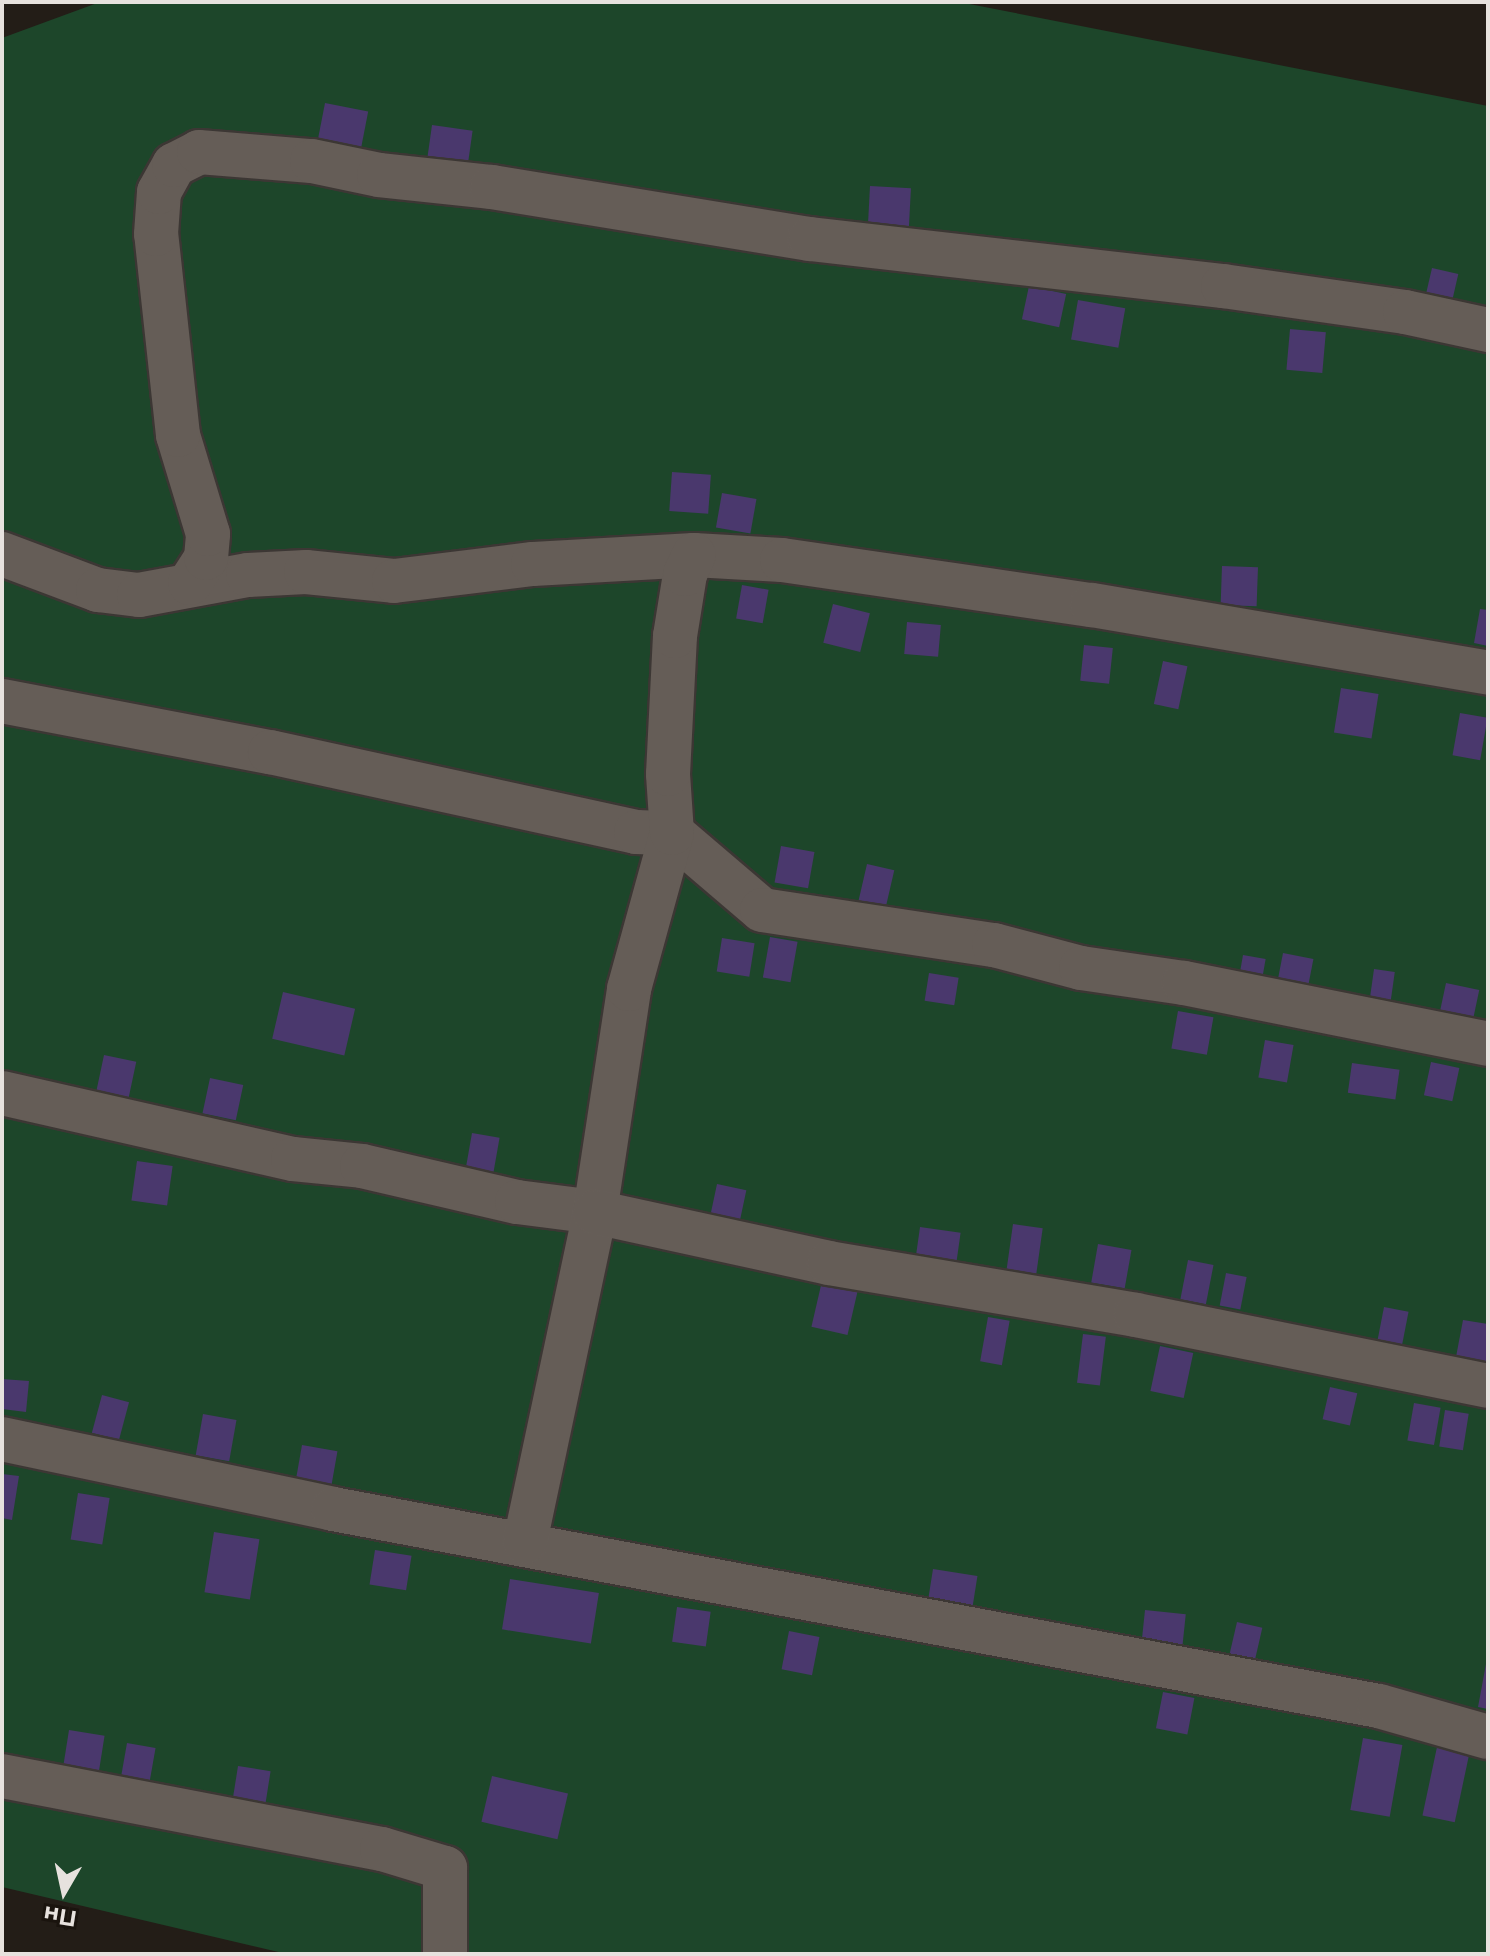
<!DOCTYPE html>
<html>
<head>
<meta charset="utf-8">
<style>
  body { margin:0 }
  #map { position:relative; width:1490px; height:1956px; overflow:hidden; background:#231d17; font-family:Montserrat,sans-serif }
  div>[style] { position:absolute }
  .green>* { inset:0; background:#1d462a }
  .building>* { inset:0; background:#4a386d; transform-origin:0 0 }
  .roads { filter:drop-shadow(2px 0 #3c3734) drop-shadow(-2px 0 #3c3734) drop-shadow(0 2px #3c3734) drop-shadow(0 -2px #3c3734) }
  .minor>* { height:44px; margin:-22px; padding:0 22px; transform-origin:22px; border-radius:22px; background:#655d57 }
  span { translate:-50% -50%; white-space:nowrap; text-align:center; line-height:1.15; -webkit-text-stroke:7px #1a140e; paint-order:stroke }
  .frame { position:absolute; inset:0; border:4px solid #e7e2de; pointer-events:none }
  .north { position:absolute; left:24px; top:1852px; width:80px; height:80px; -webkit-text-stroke:6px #1a140e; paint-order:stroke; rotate:189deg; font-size:22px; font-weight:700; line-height:32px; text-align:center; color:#e7e2de }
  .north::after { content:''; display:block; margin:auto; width:28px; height:36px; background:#e7e2de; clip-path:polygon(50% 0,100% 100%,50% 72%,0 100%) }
</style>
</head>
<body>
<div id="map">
  <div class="green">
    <i style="clip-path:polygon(100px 2px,959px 2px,1488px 106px,1488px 1954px,287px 1954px,2px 1887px,2px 38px)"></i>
  </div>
  <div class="building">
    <i style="left:325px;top:103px;width:44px;height:39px;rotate:11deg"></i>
    <i style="left:432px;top:125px;width:41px;height:39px;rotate:8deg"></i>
    <i style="left:870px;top:186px;width:41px;height:46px;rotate:3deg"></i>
    <i style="left:1432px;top:268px;width:27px;height:37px;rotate:13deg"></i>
    <i style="left:1029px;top:286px;width:38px;height:34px;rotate:12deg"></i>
    <i style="left:1078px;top:300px;width:48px;height:40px;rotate:10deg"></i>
    <i style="left:1290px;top:329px;width:36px;height:41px;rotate:5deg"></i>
    <i style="left:672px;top:472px;width:39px;height:39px;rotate:4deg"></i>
    <i style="left:722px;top:493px;width:35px;height:35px;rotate:10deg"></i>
    <i style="left:1222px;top:566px;width:36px;height:39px;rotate:2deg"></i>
    <i style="left:742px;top:585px;width:27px;height:34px;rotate:10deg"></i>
    <i style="left:833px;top:604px;width:38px;height:40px;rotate:14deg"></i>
    <i style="clip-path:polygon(1480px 609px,1488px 610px,1488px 646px,1474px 643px)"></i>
    <i style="left:907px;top:622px;width:34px;height:32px;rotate:5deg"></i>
    <i style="left:1084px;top:645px;width:29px;height:36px;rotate:6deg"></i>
    <i style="left:1163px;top:661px;width:25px;height:44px;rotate:12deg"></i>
    <i style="left:1341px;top:688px;width:38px;height:45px;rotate:9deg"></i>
    <i style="left:1460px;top:713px;width:28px;height:43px;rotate:10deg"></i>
    <i style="left:781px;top:846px;width:34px;height:37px;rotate:10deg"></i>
    <i style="left:867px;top:864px;width:28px;height:41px;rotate:13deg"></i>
    <i style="left:770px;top:937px;width:28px;height:41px;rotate:10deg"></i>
    <i style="left:722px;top:938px;width:33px;height:34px;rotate:9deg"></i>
    <i style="left:1283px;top:953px;width:31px;height:31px;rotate:11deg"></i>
    <i style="left:1243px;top:955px;width:23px;height:30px;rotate:10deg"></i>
    <i style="left:1374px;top:969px;width:21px;height:33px;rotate:8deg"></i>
    <i style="left:929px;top:973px;width:30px;height:28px;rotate:9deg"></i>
    <i style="left:1446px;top:983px;width:34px;height:36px;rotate:12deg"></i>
    <i style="left:283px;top:992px;width:74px;height:48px;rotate:13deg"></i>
    <i style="left:1178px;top:1011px;width:36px;height:38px;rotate:10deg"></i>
    <i style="left:1265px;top:1040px;width:29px;height:38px;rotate:10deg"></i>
    <i style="left:104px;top:1055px;width:33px;height:39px;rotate:12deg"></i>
    <i style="left:1431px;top:1062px;width:29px;height:34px;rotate:12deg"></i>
    <i style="left:1352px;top:1063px;width:48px;height:30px;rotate:8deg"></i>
    <i style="left:210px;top:1078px;width:34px;height:36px;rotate:12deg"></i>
    <i style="left:472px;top:1133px;width:28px;height:36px;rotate:10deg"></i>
    <i style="left:137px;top:1161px;width:36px;height:40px;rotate:8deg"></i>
    <i style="left:717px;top:1184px;width:30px;height:37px;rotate:12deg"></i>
    <i style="left:1013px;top:1224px;width:30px;height:46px;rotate:8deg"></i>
    <i style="left:920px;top:1227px;width:41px;height:36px;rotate:8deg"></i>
    <i style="left:1098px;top:1244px;width:34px;height:39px;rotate:10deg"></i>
    <i style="left:1188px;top:1260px;width:26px;height:40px;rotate:11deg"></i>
    <i style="left:1226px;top:1273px;width:21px;height:33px;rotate:11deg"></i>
    <i style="left:822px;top:1281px;width:37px;height:47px;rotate:13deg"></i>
    <i style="left:1384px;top:1307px;width:25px;height:36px;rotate:11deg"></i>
    <i style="left:988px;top:1317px;width:22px;height:45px;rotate:10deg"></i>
    <i style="clip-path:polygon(1463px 1320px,1488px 1324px,1488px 1363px,1456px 1357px)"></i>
    <i style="left:1083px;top:1334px;width:23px;height:49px;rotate:7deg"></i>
    <i style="left:1160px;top:1346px;width:34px;height:46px;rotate:12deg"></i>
    <i style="clip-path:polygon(2px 1379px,29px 1381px,26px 1412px,2px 1409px)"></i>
    <i style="left:1330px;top:1387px;width:28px;height:33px;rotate:13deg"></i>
    <i style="left:102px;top:1395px;width:28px;height:39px;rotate:15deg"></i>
    <i style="left:1414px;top:1403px;width:27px;height:38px;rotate:10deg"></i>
    <i style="left:1445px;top:1410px;width:24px;height:37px;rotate:9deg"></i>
    <i style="left:203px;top:1414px;width:34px;height:42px;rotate:10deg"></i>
    <i style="left:302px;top:1445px;width:36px;height:35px;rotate:10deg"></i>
    <i style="clip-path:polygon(2px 1474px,19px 1476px,12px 1520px,2px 1518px)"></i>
    <i style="left:78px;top:1493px;width:32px;height:47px;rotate:9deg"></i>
    <i style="left:214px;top:1532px;width:46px;height:61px;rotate:9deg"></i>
    <i style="left:375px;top:1550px;width:37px;height:35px;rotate:9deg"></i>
    <i style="left:933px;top:1569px;width:45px;height:36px;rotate:9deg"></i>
    <i style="left:510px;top:1579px;width:90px;height:51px;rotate:9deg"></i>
    <i style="left:677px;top:1607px;width:34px;height:35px;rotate:8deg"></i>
    <i style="left:1145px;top:1610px;width:41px;height:44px;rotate:6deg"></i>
    <i style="left:1237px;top:1622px;width:26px;height:37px;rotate:13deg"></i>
    <i style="left:789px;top:1631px;width:31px;height:39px;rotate:11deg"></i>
    <i style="clip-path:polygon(1486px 1664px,1488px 1664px,1488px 1709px,1478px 1707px)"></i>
    <i style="left:1163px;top:1692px;width:32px;height:37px;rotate:11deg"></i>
    <i style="left:69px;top:1730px;width:36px;height:39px;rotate:9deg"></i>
    <i style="left:1363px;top:1738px;width:40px;height:73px;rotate:10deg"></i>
    <i style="left:127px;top:1743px;width:29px;height:41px;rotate:10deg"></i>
    <i style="left:1437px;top:1747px;width:33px;height:70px;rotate:12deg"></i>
    <i style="left:238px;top:1766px;width:33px;height:37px;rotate:9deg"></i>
    <i style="left:492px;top:1776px;width:78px;height:47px;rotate:13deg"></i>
  </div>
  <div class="roads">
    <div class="minor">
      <i style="left:2px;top:554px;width:103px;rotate:20.6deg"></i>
      <i style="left:98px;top:590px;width:41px;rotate:7deg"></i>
      <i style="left:139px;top:595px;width:111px;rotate:-10.4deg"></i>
      <i style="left:248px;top:575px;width:58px;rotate:-3deg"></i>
      <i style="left:306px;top:572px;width:88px;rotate:5.8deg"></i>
      <i style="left:394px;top:581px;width:140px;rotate:-7deg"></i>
      <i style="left:533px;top:564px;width:161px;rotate:-3.2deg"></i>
      <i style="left:694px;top:555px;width:88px;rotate:3.3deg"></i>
      <i style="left:782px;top:560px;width:313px;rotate:8.3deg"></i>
      <i style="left:1092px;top:605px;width:402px;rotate:9.7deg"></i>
      <i style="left:190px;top:583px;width:30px;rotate:-57deg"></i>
      <i style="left:206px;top:558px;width:24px;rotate:-85deg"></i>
      <i style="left:208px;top:534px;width:103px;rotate:-106.9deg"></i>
      <i style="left:178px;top:435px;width:202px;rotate:-96.2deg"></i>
      <i style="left:156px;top:234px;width:42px;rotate:-85.9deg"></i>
      <i style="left:159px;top:192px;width:31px;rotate:-61deg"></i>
      <i style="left:174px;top:165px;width:28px;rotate:-27deg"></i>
      <i style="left:199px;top:152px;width:113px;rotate:4.6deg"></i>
      <i style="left:312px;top:161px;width:68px;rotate:11.8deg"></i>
      <i style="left:379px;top:175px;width:114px;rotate:6.1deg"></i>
      <i style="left:492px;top:187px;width:322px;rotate:9.3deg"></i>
      <i style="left:810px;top:239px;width:416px;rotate:6.5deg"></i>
      <i style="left:1223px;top:286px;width:184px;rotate:8.1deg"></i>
      <i style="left:1405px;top:312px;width:85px;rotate:12.2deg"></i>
      <i style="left:2px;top:701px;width:273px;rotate:10.8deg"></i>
      <i style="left:270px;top:752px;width:375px;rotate:12.3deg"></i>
      <i style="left:636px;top:832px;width:36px;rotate:2deg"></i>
      <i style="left:672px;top:833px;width:118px;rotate:40.5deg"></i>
      <i style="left:762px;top:910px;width:235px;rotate:8.6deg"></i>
      <i style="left:994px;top:945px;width:90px;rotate:14.8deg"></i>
      <i style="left:1081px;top:968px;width:104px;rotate:8.3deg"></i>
      <i style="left:1184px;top:983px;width:310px;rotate:11.3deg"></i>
      <i style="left:2px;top:1093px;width:298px;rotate:12.8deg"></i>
      <i style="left:293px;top:1159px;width:69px;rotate:5.8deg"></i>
      <i style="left:362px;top:1166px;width:159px;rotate:13.1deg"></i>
      <i style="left:517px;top:1202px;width:79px;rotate:7.3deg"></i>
      <i style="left:595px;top:1212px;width:226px;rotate:-81.3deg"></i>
      <i style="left:629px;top:989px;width:162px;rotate:-74.6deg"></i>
      <i style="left:672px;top:833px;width:59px;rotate:-93.9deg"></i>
      <i style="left:668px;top:774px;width:138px;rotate:-87.1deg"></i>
      <i style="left:675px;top:636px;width:63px;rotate:-80.8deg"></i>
      <i style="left:685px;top:574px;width:21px;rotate:-65deg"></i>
      <i style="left:2px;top:1439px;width:338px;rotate:11.9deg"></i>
      <i style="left:333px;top:1509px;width:1064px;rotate:10.67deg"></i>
      <i style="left:1379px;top:1706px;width:113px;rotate:15.9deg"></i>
      <i style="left:525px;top:1542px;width:337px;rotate:-78deg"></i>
      <i style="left:595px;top:1212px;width:239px;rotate:12.3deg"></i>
      <i style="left:829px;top:1263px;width:311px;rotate:9.6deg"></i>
      <i style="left:1136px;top:1315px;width:359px;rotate:11.4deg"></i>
      <i style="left:2px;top:1776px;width:387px;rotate:10.9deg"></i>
      <i style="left:382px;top:1849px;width:66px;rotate:16.8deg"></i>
      <i style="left:445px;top:1868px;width:86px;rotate:90deg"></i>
    </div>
  </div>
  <div class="frame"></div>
  <div class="north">Пн</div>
</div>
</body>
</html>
